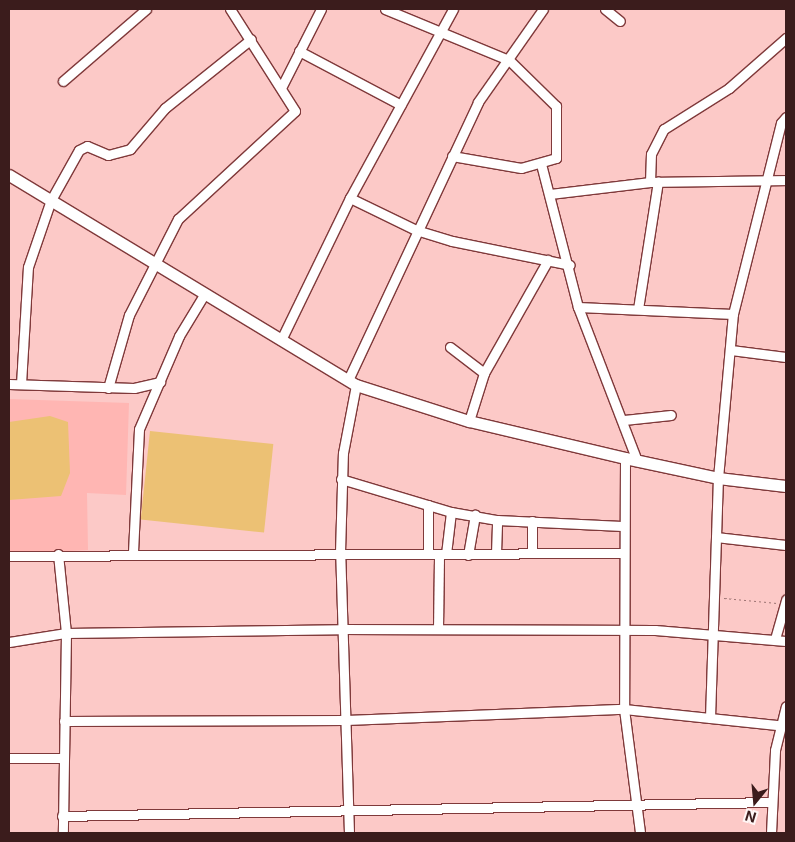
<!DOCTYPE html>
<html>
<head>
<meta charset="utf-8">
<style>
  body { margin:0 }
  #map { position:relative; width:795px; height:842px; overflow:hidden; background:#fcc9c7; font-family:Inter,sans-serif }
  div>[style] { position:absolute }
  .built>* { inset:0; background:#ffb6b3 }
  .green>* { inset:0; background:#ecc174; transform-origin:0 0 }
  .path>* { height:1px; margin-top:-0.5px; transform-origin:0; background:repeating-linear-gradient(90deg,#9d7473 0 2.5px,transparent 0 5px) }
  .roads { filter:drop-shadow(1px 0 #7f393a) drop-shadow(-1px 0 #7f393a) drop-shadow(0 1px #7f393a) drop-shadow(0 -1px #7f393a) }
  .street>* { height:9px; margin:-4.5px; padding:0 4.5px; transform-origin:4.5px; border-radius:4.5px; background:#fff }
  .secondary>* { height:11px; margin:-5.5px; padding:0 5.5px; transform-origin:5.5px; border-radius:5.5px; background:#fff }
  span { translate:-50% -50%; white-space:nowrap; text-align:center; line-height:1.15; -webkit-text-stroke:4px #fff6f5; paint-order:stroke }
  .frame { position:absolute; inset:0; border:10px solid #3b1c1c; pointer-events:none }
  .north { position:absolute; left:730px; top:777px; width:50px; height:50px; -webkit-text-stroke:4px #fff6f5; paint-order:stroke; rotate:197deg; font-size:14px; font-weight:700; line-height:20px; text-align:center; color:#3b1c1c }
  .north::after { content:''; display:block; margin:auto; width:18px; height:22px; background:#3b1c1c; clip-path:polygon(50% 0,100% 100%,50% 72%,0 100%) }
</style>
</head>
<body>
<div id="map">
  <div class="built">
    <i style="clip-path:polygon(9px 399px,129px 403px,126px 495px,87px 493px,88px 550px,9px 554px)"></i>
  </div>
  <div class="green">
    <i style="clip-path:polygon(50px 416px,68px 422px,70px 473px,61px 496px,9px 500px,9px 422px)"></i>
    <i style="left:150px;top:431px;width:124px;height:89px;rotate:6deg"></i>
  </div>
  <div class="path">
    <i style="left:724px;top:598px;width:53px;rotate:5.4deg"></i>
  </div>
  <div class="roads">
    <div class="street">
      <i style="left:385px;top:9px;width:134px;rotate:22.4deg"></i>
      <i style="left:509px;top:60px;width:66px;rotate:44.4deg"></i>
      <i style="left:556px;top:106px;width:52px;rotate:90deg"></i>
      <i style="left:556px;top:158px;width:36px;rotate:164deg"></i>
      <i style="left:521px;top:168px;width:70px;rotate:-170.1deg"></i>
      <i style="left:605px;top:9px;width:19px;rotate:39deg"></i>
      <i style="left:299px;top:51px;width:115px;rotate:27.9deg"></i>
      <i style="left:63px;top:81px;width:110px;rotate:-40.9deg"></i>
      <i style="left:282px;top:86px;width:86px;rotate:-63.1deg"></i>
      <i style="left:541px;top:164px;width:148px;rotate:75.5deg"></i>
      <i style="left:578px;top:307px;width:165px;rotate:69deg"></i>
      <i style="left:650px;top:182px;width:28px;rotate:-88deg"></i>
      <i style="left:651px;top:154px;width:28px;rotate:-63deg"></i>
      <i style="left:664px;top:129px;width:77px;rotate:-32.2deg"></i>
      <i style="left:729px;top:88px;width:76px;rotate:-41.3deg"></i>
      <i style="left:550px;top:194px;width:101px;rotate:-6.8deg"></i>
      <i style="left:650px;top:182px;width:136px;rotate:-0.8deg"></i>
      <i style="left:350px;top:198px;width:73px;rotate:25.9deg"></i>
      <i style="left:416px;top:230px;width:38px;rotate:17deg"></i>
      <i style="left:452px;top:241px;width:120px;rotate:11.5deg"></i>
      <i style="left:578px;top:307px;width:155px;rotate:2.6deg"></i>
      <i style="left:638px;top:309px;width:129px;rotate:-81.1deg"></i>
      <i style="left:281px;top:340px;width:158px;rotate:-64.1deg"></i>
      <i style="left:350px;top:198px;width:215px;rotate:-61.4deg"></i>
      <i style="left:450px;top:347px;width:43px;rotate:37.4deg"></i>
      <i style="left:731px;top:350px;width:55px;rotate:7.3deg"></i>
      <i style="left:348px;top:380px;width:307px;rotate:-64.9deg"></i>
      <i style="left:478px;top:102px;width:113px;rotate:-55deg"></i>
      <i style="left:9px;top:384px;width:125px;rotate:1.8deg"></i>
      <i style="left:134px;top:388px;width:27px;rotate:-13deg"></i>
      <i style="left:21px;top:384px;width:117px;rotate:-86.6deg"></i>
      <i style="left:28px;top:267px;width:71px;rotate:-71.1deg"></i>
      <i style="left:51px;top:200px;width:57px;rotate:-60.8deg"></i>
      <i style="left:79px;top:150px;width:9px;rotate:-27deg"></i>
      <i style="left:87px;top:146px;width:23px;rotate:23deg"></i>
      <i style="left:108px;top:155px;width:23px;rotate:-15deg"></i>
      <i style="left:130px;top:149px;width:54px;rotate:-49.5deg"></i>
      <i style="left:165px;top:108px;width:110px;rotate:-38.7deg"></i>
      <i style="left:108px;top:388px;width:76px;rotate:-74deg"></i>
      <i style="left:129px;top:315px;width:108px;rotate:-63deg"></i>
      <i style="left:178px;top:219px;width:159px;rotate:-42.7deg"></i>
      <i style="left:295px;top:111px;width:121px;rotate:-122.5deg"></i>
      <i style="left:624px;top:420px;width:47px;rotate:-6.1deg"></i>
      <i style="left:469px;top:421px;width:50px;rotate:-72.6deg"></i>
      <i style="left:484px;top:373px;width:130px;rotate:-60.5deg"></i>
      <i style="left:625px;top:458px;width:251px;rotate:90.2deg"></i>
      <i style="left:624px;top:709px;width:125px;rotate:82.6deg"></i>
      <i style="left:341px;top:479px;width:115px;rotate:16.7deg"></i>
      <i style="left:451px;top:512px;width:47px;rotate:9.9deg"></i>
      <i style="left:497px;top:520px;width:125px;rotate:2.7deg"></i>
      <i style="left:428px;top:505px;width:49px;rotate:90deg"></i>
      <i style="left:716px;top:537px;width:70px;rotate:6.5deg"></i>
      <i style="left:532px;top:551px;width:30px;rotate:-90deg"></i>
      <i style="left:133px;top:552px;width:123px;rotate:-87.2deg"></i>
      <i style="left:139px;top:429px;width:101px;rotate:-66.7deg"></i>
      <i style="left:179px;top:336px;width:50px;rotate:-58.8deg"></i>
      <i style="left:496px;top:553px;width:33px;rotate:-88deg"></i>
      <i style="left:58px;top:554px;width:79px;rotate:84.2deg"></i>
      <i style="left:66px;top:633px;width:200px;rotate:90.9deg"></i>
      <i style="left:446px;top:554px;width:42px;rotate:-83.2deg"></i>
      <i style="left:468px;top:555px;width:41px;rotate:-80.1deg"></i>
      <i style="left:9px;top:556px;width:614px;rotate:-0.28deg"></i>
      <i style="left:438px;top:629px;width:75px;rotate:-89.2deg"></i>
      <i style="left:775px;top:639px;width:41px;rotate:-74.2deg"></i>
      <i style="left:9px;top:642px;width:58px;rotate:-9deg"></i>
      <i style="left:66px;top:633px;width:275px;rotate:-0.8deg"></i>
      <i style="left:341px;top:629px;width:314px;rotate:0.2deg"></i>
      <i style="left:655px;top:630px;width:131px;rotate:4.8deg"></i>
      <i style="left:710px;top:718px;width:240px;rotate:-88.1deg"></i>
      <i style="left:718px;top:478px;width:165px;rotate:-84.8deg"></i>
      <i style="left:733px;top:314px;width:197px;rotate:-75.9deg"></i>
      <i style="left:781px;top:123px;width:8px;rotate:-50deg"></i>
      <i style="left:64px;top:721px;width:282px;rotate:-0.2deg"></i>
      <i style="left:346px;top:720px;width:278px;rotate:-2.3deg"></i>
      <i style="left:624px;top:709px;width:163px;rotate:6deg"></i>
      <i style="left:9px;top:758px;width:54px"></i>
      <i style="left:62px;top:816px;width:709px;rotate:-1.13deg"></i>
      <i style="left:349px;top:833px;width:281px;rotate:-91.8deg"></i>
      <i style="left:340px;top:552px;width:99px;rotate:-88.3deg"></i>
      <i style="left:343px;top:453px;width:69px;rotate:-79.2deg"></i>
      <i style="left:771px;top:833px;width:83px;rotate:-87.2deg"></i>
      <i style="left:775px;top:750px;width:45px;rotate:-76deg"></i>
    </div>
    <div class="secondary">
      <i style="left:9px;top:175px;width:406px;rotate:31.2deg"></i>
      <i style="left:356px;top:385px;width:119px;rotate:17.7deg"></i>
      <i style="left:469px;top:421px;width:160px;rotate:13.3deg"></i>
      <i style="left:625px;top:458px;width:95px;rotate:12.1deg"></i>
      <i style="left:718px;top:478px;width:68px;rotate:6.7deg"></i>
    </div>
  </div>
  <div class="frame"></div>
  <div class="north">N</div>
</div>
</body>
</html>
